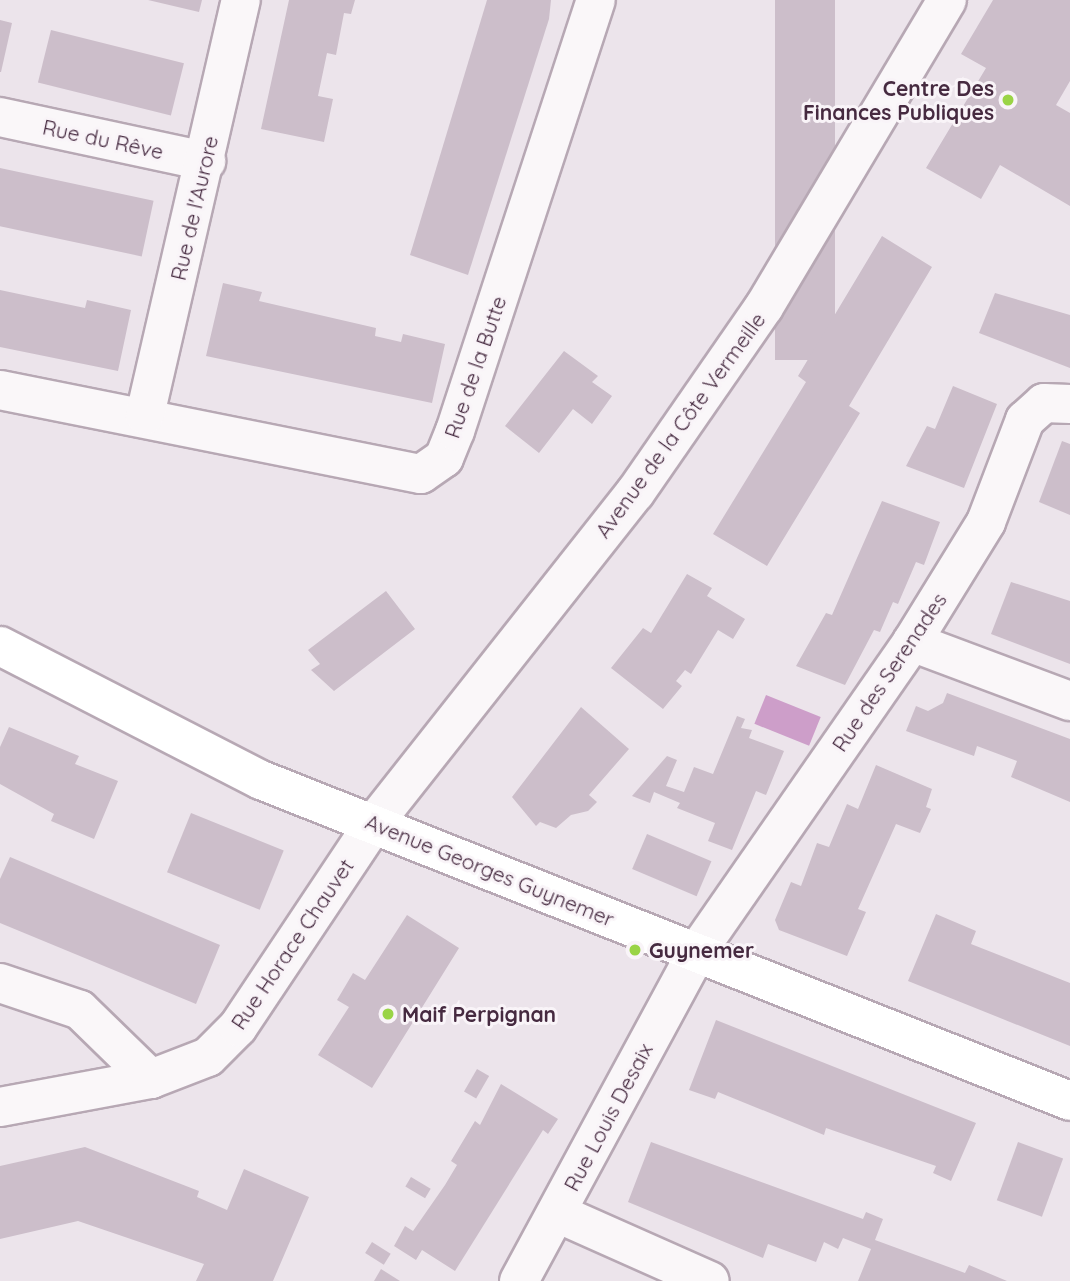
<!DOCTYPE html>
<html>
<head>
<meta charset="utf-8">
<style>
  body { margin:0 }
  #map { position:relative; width:1070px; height:1281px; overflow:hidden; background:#ece4eb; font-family:Quicksand,sans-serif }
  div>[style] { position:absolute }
  .water>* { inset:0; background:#cd9ec9; transform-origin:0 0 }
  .building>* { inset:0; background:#ccbeca; transform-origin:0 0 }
  .roads { filter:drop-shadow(2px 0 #b7a8b4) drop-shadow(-2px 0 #b7a8b4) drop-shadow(0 2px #b7a8b4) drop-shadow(0 -2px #b7a8b4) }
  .street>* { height:38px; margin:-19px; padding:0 19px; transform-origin:19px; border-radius:19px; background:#faf7f9 }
  .secondary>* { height:38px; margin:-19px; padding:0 19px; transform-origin:19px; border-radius:19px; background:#fff }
  .dots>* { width:19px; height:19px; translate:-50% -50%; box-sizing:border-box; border:4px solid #f9f4f8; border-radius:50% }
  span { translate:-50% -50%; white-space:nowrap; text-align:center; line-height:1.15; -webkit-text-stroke:6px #f9f4f8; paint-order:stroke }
  .poi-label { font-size:21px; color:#462a40; font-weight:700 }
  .right { translate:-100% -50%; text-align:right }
  .left { translate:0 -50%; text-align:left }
  .street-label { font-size:21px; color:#462a40 }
</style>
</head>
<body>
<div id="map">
  <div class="water">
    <i style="left:766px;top:695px;width:59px;height:31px;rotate:22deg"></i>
  </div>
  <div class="building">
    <i style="clip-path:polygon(148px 0,202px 0,199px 12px)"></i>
    <i style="clip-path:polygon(289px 0,355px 0,351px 14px,344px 13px,336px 55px,327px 53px,318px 96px,333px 99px,324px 142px,261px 129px)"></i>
    <i style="clip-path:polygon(487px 0,551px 0,549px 19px,468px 275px,410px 255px)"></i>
    <i style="left:775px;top:0;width:60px;height:360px"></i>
    <i style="clip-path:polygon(993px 0,1070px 0,1070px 81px,1056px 105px,1070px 113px,1070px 206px,1000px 165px,981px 199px,926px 168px,986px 68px,961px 54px)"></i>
    <i style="clip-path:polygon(0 20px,12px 23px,1px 72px,0 72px)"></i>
    <i style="left:51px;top:30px;width:137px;height:54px;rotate:14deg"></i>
    <i style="left:0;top:168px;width:157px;height:57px;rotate:12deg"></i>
    <i style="clip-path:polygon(882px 236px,932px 267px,849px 406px,860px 413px,767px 566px,713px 534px,806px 382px,798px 376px)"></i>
    <i style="clip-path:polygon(223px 283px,262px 292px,259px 301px,376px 328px,375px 336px,401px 342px,403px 334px,445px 344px,432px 403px,206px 356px)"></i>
    <i style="clip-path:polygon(0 290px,85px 308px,87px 300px,131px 310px,118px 371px,0 347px)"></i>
    <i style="clip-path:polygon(995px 293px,1070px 315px,1070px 368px,979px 333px)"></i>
    <i style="clip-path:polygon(564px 351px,598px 376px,592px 382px,612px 396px,592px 424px,573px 409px,539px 453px,505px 426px)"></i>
    <i style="clip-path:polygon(953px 386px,997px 404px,964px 488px,906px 466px,927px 426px,935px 429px)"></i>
    <i style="clip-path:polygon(1062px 441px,1070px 444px,1070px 515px,1039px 502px)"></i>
    <i style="clip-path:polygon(882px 501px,940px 522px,924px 565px,916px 562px,898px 604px,893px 602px,880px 632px,874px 630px,845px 685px,796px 666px,826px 613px,832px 615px)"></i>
    <i style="clip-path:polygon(687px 574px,712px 588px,707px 596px,745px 619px,733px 639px,718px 630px,691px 674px,685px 670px,676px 681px,682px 686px,663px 709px,611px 668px,643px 628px,651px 633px)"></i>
    <i style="clip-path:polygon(1011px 582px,1070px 601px,1070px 664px,991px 634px)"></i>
    <i style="clip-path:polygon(386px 591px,415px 629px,334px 691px,311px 670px,320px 664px,308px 650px)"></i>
    <i style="clip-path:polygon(947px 693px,1070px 739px,1070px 802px,1011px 777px,1017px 761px,977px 746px,974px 756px,906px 731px,916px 706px,928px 711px,943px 703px)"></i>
    <i style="clip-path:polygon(581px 707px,629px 749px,589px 795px,597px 802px,588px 811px,571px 815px,556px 828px,540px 822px,536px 826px,512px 797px)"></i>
    <i style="clip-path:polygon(737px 716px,745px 719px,741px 728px,752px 730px,749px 738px,784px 751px,766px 795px,756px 791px,732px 850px,708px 841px,715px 823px,677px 808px,680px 803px,654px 792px,650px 803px,632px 796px,667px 756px,677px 760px,666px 786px,684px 792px,694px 767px,713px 774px)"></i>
    <i style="clip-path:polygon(9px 727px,79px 756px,75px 764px,118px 781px,94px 839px,51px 821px,54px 814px,0 784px,0 747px)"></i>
    <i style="clip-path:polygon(876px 765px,932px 789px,926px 807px,931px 809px,920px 833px,896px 824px,858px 909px,866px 912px,847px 956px,779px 930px,775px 920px,791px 882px,801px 886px,817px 843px,829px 847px,847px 804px,858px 809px)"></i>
    <i style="left:191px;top:813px;width:100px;height:64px;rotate:22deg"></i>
    <i style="left:647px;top:834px;width:70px;height:38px;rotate:23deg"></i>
    <i style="clip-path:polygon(10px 857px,220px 945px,196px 1004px,0 923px,0 879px)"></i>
    <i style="clip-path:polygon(936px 914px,976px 931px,971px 944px,1070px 983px,1070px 1046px,908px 981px)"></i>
    <i style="clip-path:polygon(407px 915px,459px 948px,372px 1088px,318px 1055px,349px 1007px,337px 1000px,353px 973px,365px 980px)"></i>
    <i style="clip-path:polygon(716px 1020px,976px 1123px,951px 1181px,933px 1173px,936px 1166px,826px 1128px,824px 1135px,718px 1092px,715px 1099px,689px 1090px)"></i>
    <i style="left:477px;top:1069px;width:14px;height:26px;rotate:30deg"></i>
    <i style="clip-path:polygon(501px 1084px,558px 1119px,548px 1134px,543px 1130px,455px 1271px,422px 1250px,416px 1260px,394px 1246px,405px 1226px,413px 1231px,445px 1185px,457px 1165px,451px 1161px,475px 1121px,480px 1125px)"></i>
    <i style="clip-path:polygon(651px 1142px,863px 1219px,866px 1212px,883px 1219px,875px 1240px,965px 1273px,969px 1265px,1007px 1281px,858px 1281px,871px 1249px,843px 1238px,838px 1249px,824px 1242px,816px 1262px,768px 1244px,763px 1258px,628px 1202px)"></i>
    <i style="left:1018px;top:1142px;width:48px;height:62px;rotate:20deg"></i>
    <i style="clip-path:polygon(85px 1147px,199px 1191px,197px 1197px,227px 1210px,244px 1169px,309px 1197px,273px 1281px,196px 1281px,204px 1264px,78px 1221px,0 1239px,0 1166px)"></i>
    <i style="left:411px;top:1177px;width:23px;height:11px;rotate:31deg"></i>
    <i style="left:372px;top:1242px;width:22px;height:13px;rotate:32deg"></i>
    <i style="clip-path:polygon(381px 1269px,400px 1281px,374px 1281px)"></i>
  </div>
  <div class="roads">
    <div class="street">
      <i style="left:0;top:117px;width:211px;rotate:12.1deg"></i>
      <i style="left:0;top:390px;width:429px;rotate:11.3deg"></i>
      <i style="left:421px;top:474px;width:28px;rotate:-35deg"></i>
      <i style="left:444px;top:458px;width:29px;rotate:-68deg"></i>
      <i style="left:455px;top:431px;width:453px;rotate:-71.9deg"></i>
      <i style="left:145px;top:415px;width:426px;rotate:-77deg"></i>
      <i style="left:912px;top:642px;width:169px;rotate:20.5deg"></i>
      <i style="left:0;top:983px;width:84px;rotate:18.6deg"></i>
      <i style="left:80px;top:1010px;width:99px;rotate:44.2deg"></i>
      <i style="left:0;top:1107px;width:154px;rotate:-10.5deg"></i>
      <i style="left:151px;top:1079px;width:61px;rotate:-21.1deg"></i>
      <i style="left:208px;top:1057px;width:42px;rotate:-45deg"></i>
      <i style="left:238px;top:1027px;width:245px;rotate:-56.3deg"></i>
      <i style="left:374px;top:823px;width:421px;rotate:-51.7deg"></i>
      <i style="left:635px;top:493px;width:226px;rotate:-55.3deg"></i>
      <i style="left:764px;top:307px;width:357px;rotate:-59.2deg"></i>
      <i style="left:557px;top:1213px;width:167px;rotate:24deg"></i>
      <i style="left:519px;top:1281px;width:373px;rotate:-61.6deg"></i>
      <i style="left:696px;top:953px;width:379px;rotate:-55.2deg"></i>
      <i style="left:912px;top:642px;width:141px;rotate:-58.3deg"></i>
      <i style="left:986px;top:522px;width:109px;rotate:-69.1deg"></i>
      <i style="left:1025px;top:420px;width:25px;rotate:-42deg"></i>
      <i style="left:1044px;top:403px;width:26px;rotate:2deg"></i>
    </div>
    <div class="secondary">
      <i style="left:0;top:646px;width:293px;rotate:27.2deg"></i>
      <i style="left:261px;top:780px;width:870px;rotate:21.64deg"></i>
    </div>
  </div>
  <div class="dots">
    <i style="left:1008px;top:100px;background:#9ad446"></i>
    <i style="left:635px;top:950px;background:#9ad446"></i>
    <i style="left:388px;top:1014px;background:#9ad446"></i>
  </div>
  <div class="poi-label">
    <span class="right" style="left:994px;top:100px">Centre Des<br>Finances Publiques</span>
    <span class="left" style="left:649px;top:950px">Guynemer</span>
    <span class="left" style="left:402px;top:1014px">Maif Perpignan</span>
  </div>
  <div class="street-label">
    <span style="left:103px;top:139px;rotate:12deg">Rue du Rêve</span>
    <span style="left:194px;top:208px;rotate:-77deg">Rue de l'Aurore</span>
    <span style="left:475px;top:367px;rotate:-71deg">Rue de la Butte</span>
    <span style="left:680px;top:425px;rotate:-54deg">Avenue de la Côte Vermeille</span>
    <span style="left:889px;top:672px;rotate:-56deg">Rue des Serenades</span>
    <span style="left:490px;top:870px;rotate:22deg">Avenue Georges Guynemer</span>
    <span style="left:292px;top:944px;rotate:-56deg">Rue Horace Chauvet</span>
    <span style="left:608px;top:1117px;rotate:-62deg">Rue Louis Desaix</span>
  </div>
</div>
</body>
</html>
